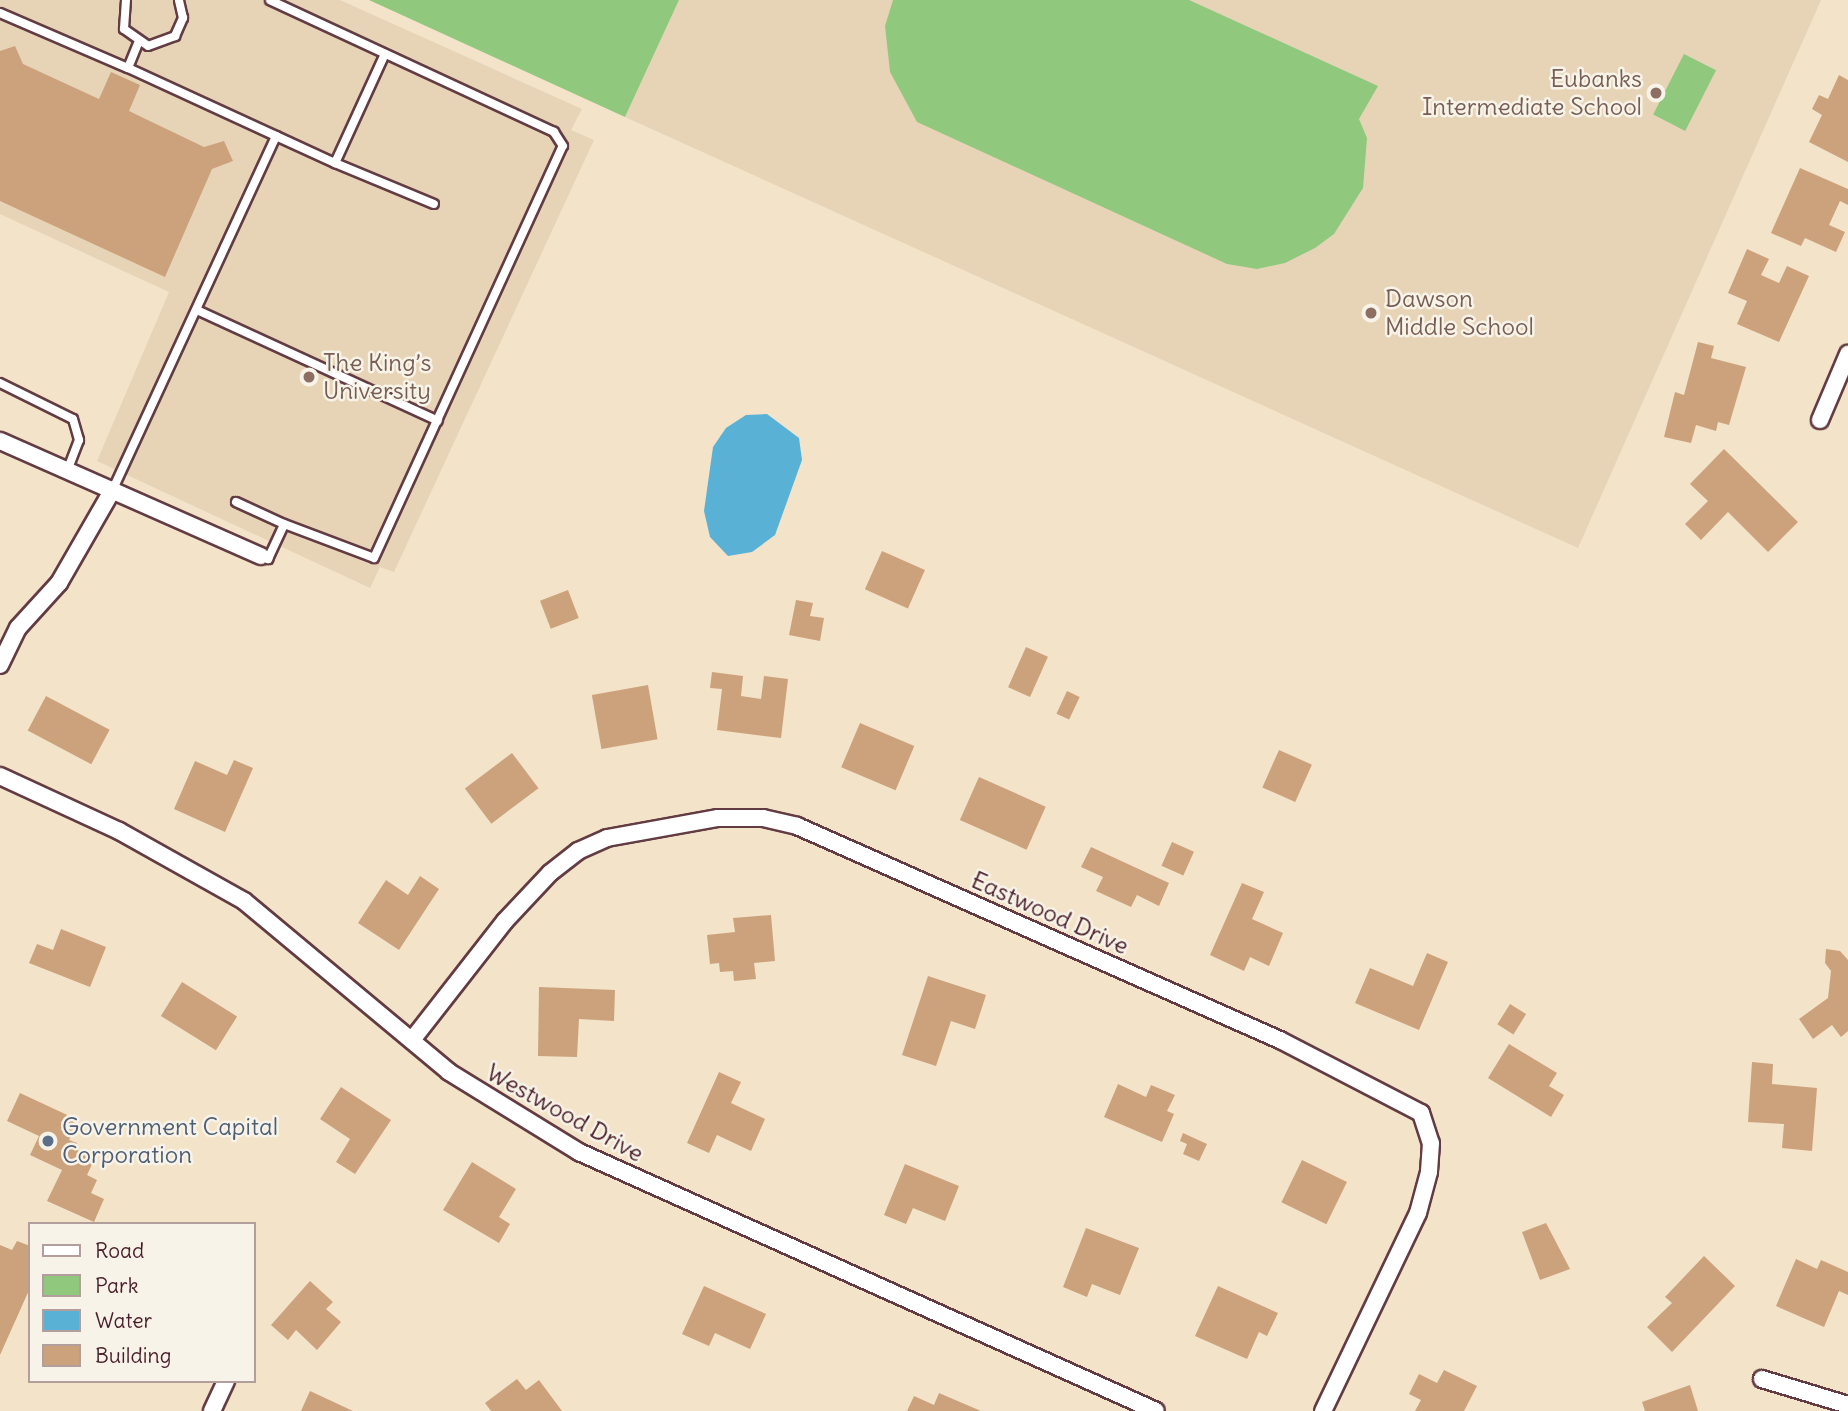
<!DOCTYPE html>
<html>
<head>
<meta charset="utf-8">
<style>
  body { margin:0 }
  #map { position:relative; width:1848px; height:1411px; overflow:hidden; background:#f3e3c9; font-family:Delius,sans-serif }
  div>[style] { position:absolute }
  .built>* { inset:0; background:#e7d4b7 }
  .green>* { inset:0; background:#90c97d; transform-origin:0 0 }
  .water>* { inset:0; background:#59b1d6 }
  .building>* { inset:0; background:#cca27c; transform-origin:0 0 }
  .roads { filter:drop-shadow(2px 0 #633c43) drop-shadow(-2px 0 #633c43) drop-shadow(0 2px #633c43) drop-shadow(0 -2px #633c43) }
  .service>* { height:8px; margin:-4px; padding:0 4px; transform-origin:4px; border-radius:4px; background:#fff }
  .minor>* { height:16px; margin:-8px; padding:0 8px; transform-origin:8px; border-radius:8px; background:#fff }
  .dots>* { width:19px; height:19px; translate:-50% -50%; box-sizing:border-box; border:4px solid #f7f3e8; border-radius:50% }
  span { translate:-50% -50%; white-space:nowrap; text-align:center; line-height:1.15; -webkit-text-stroke:5px #f7f3e8; paint-order:stroke }
  .education-label { font-size:24px; color:#785e54 }
  .right { translate:-100% -50%; text-align:right }
  .left { translate:0 -50%; text-align:left }
  .street-label { font-size:24px; color:#4a1f2b }
  .service-label { font-size:24px; color:#4e5e75 }
  .legend { position:absolute; left:28px; top:1222px; width:228px; height:161px; box-sizing:border-box; background:#f7f3e8; border:2px solid #b29e9c; margin:0; padding:9px 12px; list-style:none; font-size:21px; color:#4a1f2b }
  .legend li { display:flex; align-items:center; gap:14px; height:35px }
  .legend b { width:35px; border:2px solid #b29e9c }
</style>
</head>
<body>
<div id="map">
  <div class="built">
    <i style="clip-path:polygon(0 0,340px 0,582px 109px,571px 130px,594px 140px,394px 572px,380px 567px,370px 588px,97px 461px,169px 292px,0 214px)"></i>
    <i style="clip-path:polygon(679px 0,1821px 0,1578px 548px,625px 117px)"></i>
  </div>
  <div class="green">
    <i style="clip-path:polygon(369px 0,679px 0,625px 117px)"></i>
    <i style="clip-path:polygon(893px 0,1189px 0,1378px 86px,1359px 119px,1367px 138px,1363px 188px,1334px 234px,1315px 248px,1285px 263px,1257px 269px,1227px 264px,917px 122px,890px 72px,885px 26px)"></i>
    <i style="left:1684px;top:54px;width:36px;height:68px;rotate:27deg"></i>
  </div>
  <div class="water">
    <i style="clip-path:polygon(767px 414px,799px 438px,802px 460px,775px 535px,752px 552px,728px 556px,710px 537px,704px 511px,713px 447px,726px 428px,746px 415px)"></i>
  </div>
  <div class="building">
    <i style="clip-path:polygon(15px 46px,23px 64px,99px 99px,111px 72px,140px 85px,129px 111px,204px 147px,224px 141px,233px 161px,212px 169px,165px 277px,0 201px,0 51px)"></i>
    <i style="clip-path:polygon(1839px 75px,1848px 80px,1848px 162px,1809px 142px,1822px 115px,1812px 109px,1819px 95px,1828px 99px)"></i>
    <i style="clip-path:polygon(1800px 168px,1848px 189px,1848px 205px,1840px 201px,1829px 225px,1845px 232px,1836px 252px,1805px 238px,1801px 246px,1771px 233px)"></i>
    <i style="clip-path:polygon(1747px 249px,1769px 259px,1761px 275px,1779px 283px,1787px 266px,1809px 276px,1779px 342px,1737px 324px,1747px 301px,1728px 293px)"></i>
    <i style="clip-path:polygon(1698px 342px,1714px 346px,1711px 358px,1746px 367px,1729px 425px,1718px 422px,1716px 431px,1696px 425px,1691px 443px,1664px 437px,1675px 392px,1684px 395px)"></i>
    <i style="clip-path:polygon(1724px 449px,1798px 522px,1768px 552px,1728px 512px,1701px 540px,1685px 524px,1708px 501px,1690px 484px)"></i>
    <i style="left:882px;top:551px;width:47px;height:42px;rotate:24deg"></i>
    <i style="left:568px;top:590px;width:30px;height:30px;rotate:69deg"></i>
    <i style="clip-path:polygon(796px 600px,813px 603px,810px 616px,824px 618px,820px 641px,789px 635px)"></i>
    <i style="left:1026px;top:647px;width:24px;height:44px;rotate:24deg"></i>
    <i style="clip-path:polygon(712px 672px,743px 676px,741px 696px,761px 699px,764px 676px,788px 679px,781px 738px,717px 730px,722px 689px,710px 688px)"></i>
    <i style="left:648px;top:685px;width:55px;height:57px;rotate:80deg"></i>
    <i style="left:1067px;top:691px;width:14px;height:25px;rotate:25deg"></i>
    <i style="left:46px;top:696px;width:72px;height:39px;rotate:28deg"></i>
    <i style="left:860px;top:723px;width:59px;height:48px;rotate:23deg"></i>
    <i style="left:1279px;top:750px;width:36px;height:41px;rotate:24deg"></i>
    <i style="left:512px;top:753px;width:44px;height:59px;rotate:53deg"></i>
    <i style="clip-path:polygon(234px 760px,253px 768px,225px 832px,174px 809px,195px 761px,227px 775px)"></i>
    <i style="left:979px;top:777px;width:73px;height:47px;rotate:24deg"></i>
    <i style="left:1172px;top:842px;width:24px;height:26px;rotate:24deg"></i>
    <i style="clip-path:polygon(1091px 847px,1169px 883px,1159px 906px,1137px 895px,1131px 907px,1096px 891px,1103px 877px,1081px 867px)"></i>
    <i style="clip-path:polygon(420px 876px,439px 889px,399px 950px,358px 923px,386px 880px,408px 895px)"></i>
    <i style="clip-path:polygon(1242px 883px,1264px 892px,1252px 919px,1283px 933px,1269px 966px,1250px 957px,1244px 971px,1210px 955px)"></i>
    <i style="clip-path:polygon(771px 915px,775px 961px,754px 963px,756px 979px,734px 981px,733px 971px,720px 972px,719px 963px,710px 964px,707px 935px,735px 932px,733px 918px)"></i>
    <i style="clip-path:polygon(61px 929px,106px 947px,90px 987px,29px 963px,37px 944px,53px 950px)"></i>
    <i style="clip-path:polygon(1826px 949px,1840px 951px,1848px 960px,1848px 1031px,1841px 1037px,1832px 1025px,1813px 1039px,1799px 1019px,1828px 998px,1831px 971px,1825px 963px)"></i>
    <i style="clip-path:polygon(1427px 953px,1448px 962px,1419px 1030px,1355px 1003px,1370px 968px,1413px 986px)"></i>
    <i style="clip-path:polygon(928px 976px,986px 995px,975px 1029px,951px 1021px,936px 1066px,902px 1055px)"></i>
    <i style="left:182px;top:982px;width:65px;height:40px;rotate:32deg"></i>
    <i style="clip-path:polygon(539px 987px,615px 990px,614px 1021px,579px 1019px,577px 1057px,538px 1056px)"></i>
    <i style="left:1510px;top:1004px;width:19px;height:24px;rotate:32deg"></i>
    <i style="clip-path:polygon(1509px 1044px,1557px 1073px,1549px 1086px,1564px 1095px,1551px 1117px,1488px 1078px)"></i>
    <i style="clip-path:polygon(1752px 1062px,1773px 1064px,1772px 1084px,1817px 1088px,1812px 1151px,1782px 1148px,1784px 1124px,1748px 1122px)"></i>
    <i style="clip-path:polygon(719px 1072px,741px 1082px,731px 1103px,765px 1119px,751px 1151px,717px 1135px,709px 1153px,687px 1143px)"></i>
    <i style="clip-path:polygon(1118px 1084px,1146px 1097px,1151px 1085px,1175px 1095px,1167px 1111px,1174px 1114px,1162px 1142px,1104px 1117px)"></i>
    <i style="clip-path:polygon(341px 1087px,391px 1120px,355px 1174px,336px 1162px,350px 1139px,320px 1119px)"></i>
    <i style="clip-path:polygon(20px 1093px,78px 1120px,69px 1140px,77px 1143px,75px 1149px,95px 1158px,87px 1175px,97px 1180px,91px 1193px,104px 1199px,94px 1222px,47px 1201px,62px 1170px,30px 1155px,39px 1136px,7px 1121px)"></i>
    <i style="clip-path:polygon(1183px 1133px,1207px 1144px,1199px 1161px,1183px 1154px,1187px 1144px,1180px 1141px)"></i>
    <i style="left:1302px;top:1160px;width:50px;height:47px;rotate:26deg"></i>
    <i style="clip-path:polygon(472px 1162px,516px 1189px,499px 1217px,510px 1224px,499px 1243px,443px 1210px)"></i>
    <i style="clip-path:polygon(905px 1164px,959px 1186px,945px 1221px,913px 1208px,906px 1224px,884px 1215px)"></i>
    <i style="clip-path:polygon(1546px 1223px,1570px 1269px,1540px 1280px,1522px 1232px)"></i>
    <i style="clip-path:polygon(1086px 1228px,1139px 1248px,1120px 1295px,1092px 1284px,1087px 1297px,1063px 1287px)"></i>
    <i style="clip-path:polygon(17px 1241px,30px 1246px,30px 1288px,0 1355px,0 1245px,12px 1250px)"></i>
    <i style="clip-path:polygon(1704px 1256px,1735px 1286px,1672px 1352px,1647px 1327px,1672px 1303px,1665px 1297px)"></i>
    <i style="clip-path:polygon(1796px 1259px,1817px 1269px,1821px 1260px,1848px 1272px,1848px 1295px,1839px 1291px,1824px 1327px,1776px 1306px)"></i>
    <i style="clip-path:polygon(310px 1281px,333px 1302px,326px 1309px,341px 1322px,317px 1350px,296px 1330px,288px 1340px,271px 1325px)"></i>
    <i style="clip-path:polygon(704px 1286px,766px 1314px,750px 1349px,715px 1333px,709px 1346px,682px 1334px)"></i>
    <i style="clip-path:polygon(1218px 1286px,1278px 1313px,1267px 1336px,1259px 1332px,1247px 1359px,1195px 1336px)"></i>
    <i style="clip-path:polygon(1444px 1370px,1477px 1386px,1464px 1411px,1415px 1411px,1421px 1400px,1409px 1394px,1419px 1374px,1437px 1383px)"></i>
    <i style="clip-path:polygon(517px 1379px,526px 1390px,539px 1380px,562px 1411px,491px 1411px,485px 1403px)"></i>
    <i style="clip-path:polygon(1690px 1385px,1698px 1411px,1645px 1411px,1642px 1402px)"></i>
    <i style="clip-path:polygon(310px 1391px,353px 1411px,301px 1411px)"></i>
    <i style="clip-path:polygon(939px 1393px,981px 1411px,907px 1411px,914px 1396px,934px 1405px)"></i>
  </div>
  <div class="roads">
    <div class="service">
      <i style="left:126px;top:0;width:29px;rotate:94deg"></i>
      <i style="left:124px;top:29px;width:29px;rotate:35deg"></i>
      <i style="left:148px;top:46px;width:29px;rotate:-20deg"></i>
      <i style="left:175px;top:36px;width:20px;rotate:-66deg"></i>
      <i style="left:183px;top:18px;width:18px;rotate:-103deg"></i>
      <i style="left:0;top:13px;width:139px;rotate:23.3deg"></i>
      <i style="left:276px;top:136px;width:65px;rotate:24.6deg"></i>
      <i style="left:335px;top:163px;width:120px;rotate:-65.4deg"></i>
      <i style="left:335px;top:163px;width:107px;rotate:22.5deg"></i>
      <i style="left:197px;top:310px;width:265px;rotate:24.7deg"></i>
      <i style="left:0;top:383px;width:81px;rotate:26.3deg"></i>
      <i style="left:73px;top:419px;width:22px;rotate:74deg"></i>
      <i style="left:79px;top:440px;width:31px;rotate:111deg"></i>
      <i style="left:113px;top:489px;width:389px;rotate:-65.2deg"></i>
      <i style="left:276px;top:136px;width:163px;rotate:-155.3deg"></i>
      <i style="left:128px;top:68px;width:27px;rotate:-68deg"></i>
      <i style="left:236px;top:502px;width:53px;rotate:24.6deg"></i>
      <i style="left:261px;top:556px;width:8px;rotate:23deg"></i>
      <i style="left:268px;top:559px;width:38px;rotate:-65deg"></i>
      <i style="left:284px;top:524px;width:96px;rotate:20.7deg"></i>
      <i style="left:374px;top:558px;width:453px;rotate:-65.4deg"></i>
      <i style="left:563px;top:146px;width:17px;rotate:-123deg"></i>
      <i style="left:554px;top:132px;width:313px;rotate:-155.1deg"></i>
    </div>
    <div class="minor">
      <i style="left:1820px;top:420px;width:72px;rotate:-67deg"></i>
      <i style="left:0;top:441px;width:285px;rotate:23.8deg"></i>
      <i style="left:0;top:665px;width:41px;rotate:-64.1deg"></i>
      <i style="left:18px;top:628px;width:61px;rotate:-47.7deg"></i>
      <i style="left:59px;top:583px;width:108px;rotate:-60.1deg"></i>
      <i style="left:0;top:776px;width:131px;rotate:24.8deg"></i>
      <i style="left:119px;top:831px;width:143px;rotate:29.2deg"></i>
      <i style="left:244px;top:901px;width:267px;rotate:39.8deg"></i>
      <i style="left:449px;top:1072px;width:153px;rotate:31.6deg"></i>
      <i style="left:579px;top:1152px;width:632px;rotate:24.17deg"></i>
      <i style="left:412px;top:1040px;width:151px;rotate:-52deg"></i>
      <i style="left:505px;top:921px;width:66px;rotate:-46.8deg"></i>
      <i style="left:550px;top:873px;width:36px;rotate:-38deg"></i>
      <i style="left:578px;top:851px;width:32px;rotate:-24deg"></i>
      <i style="left:607px;top:838px;width:113px;rotate:-10.2deg"></i>
      <i style="left:718px;top:818px;width:45px"></i>
      <i style="left:763px;top:818px;width:35px;rotate:13deg"></i>
      <i style="left:797px;top:826px;width:528px;rotate:23.9deg"></i>
      <i style="left:1280px;top:1040px;width:159px;rotate:27.4deg"></i>
      <i style="left:1421px;top:1113px;width:32px;rotate:72deg"></i>
      <i style="left:1431px;top:1143px;width:29px;rotate:94deg"></i>
      <i style="left:1429px;top:1172px;width:42px;rotate:105deg"></i>
      <i style="left:1418px;top:1213px;width:220px;rotate:115.6deg"></i>
      <i style="left:1762px;top:1379px;width:90px;rotate:16.8deg"></i>
      <i style="left:212px;top:1411px;width:33px;rotate:-65deg"></i>
    </div>
  </div>
  <div class="dots">
    <i style="left:1656px;top:93px;background:#8d6e63"></i>
    <i style="left:1371px;top:313px;background:#8d6e63"></i>
    <i style="left:309px;top:377px;background:#8d6e63"></i>
    <i style="left:48px;top:1141px;background:#5c6f8a"></i>
  </div>
  <div class="education-label">
    <span class="right" style="left:1642px;top:93px">Eubanks<br>Intermediate School</span>
    <span class="left" style="left:1385px;top:313px">Dawson<br>Middle School</span>
    <span class="left" style="left:323px;top:377px">The King’s<br>University</span>
  </div>
  <div class="street-label">
    <span style="left:1050px;top:913px;rotate:24deg">Eastwood Drive</span>
    <span style="left:565px;top:1113px;rotate:29deg">Westwood Drive</span>
  </div>
  <div class="service-label">
    <span class="left" style="left:62px;top:1141px">Government Capital<br>Corporation</span>
  </div>
  <ul class="legend">
  <li><b style="height:9px;background:#fff"></b>Road</li>
  <li><b style="height:19px;background:#90c97d"></b>Park</li>
  <li><b style="height:19px;background:#59b1d6"></b>Water</li>
  <li><b style="height:19px;background:#cca27c"></b>Building</li>
  </ul>
</div>
</body>
</html>
